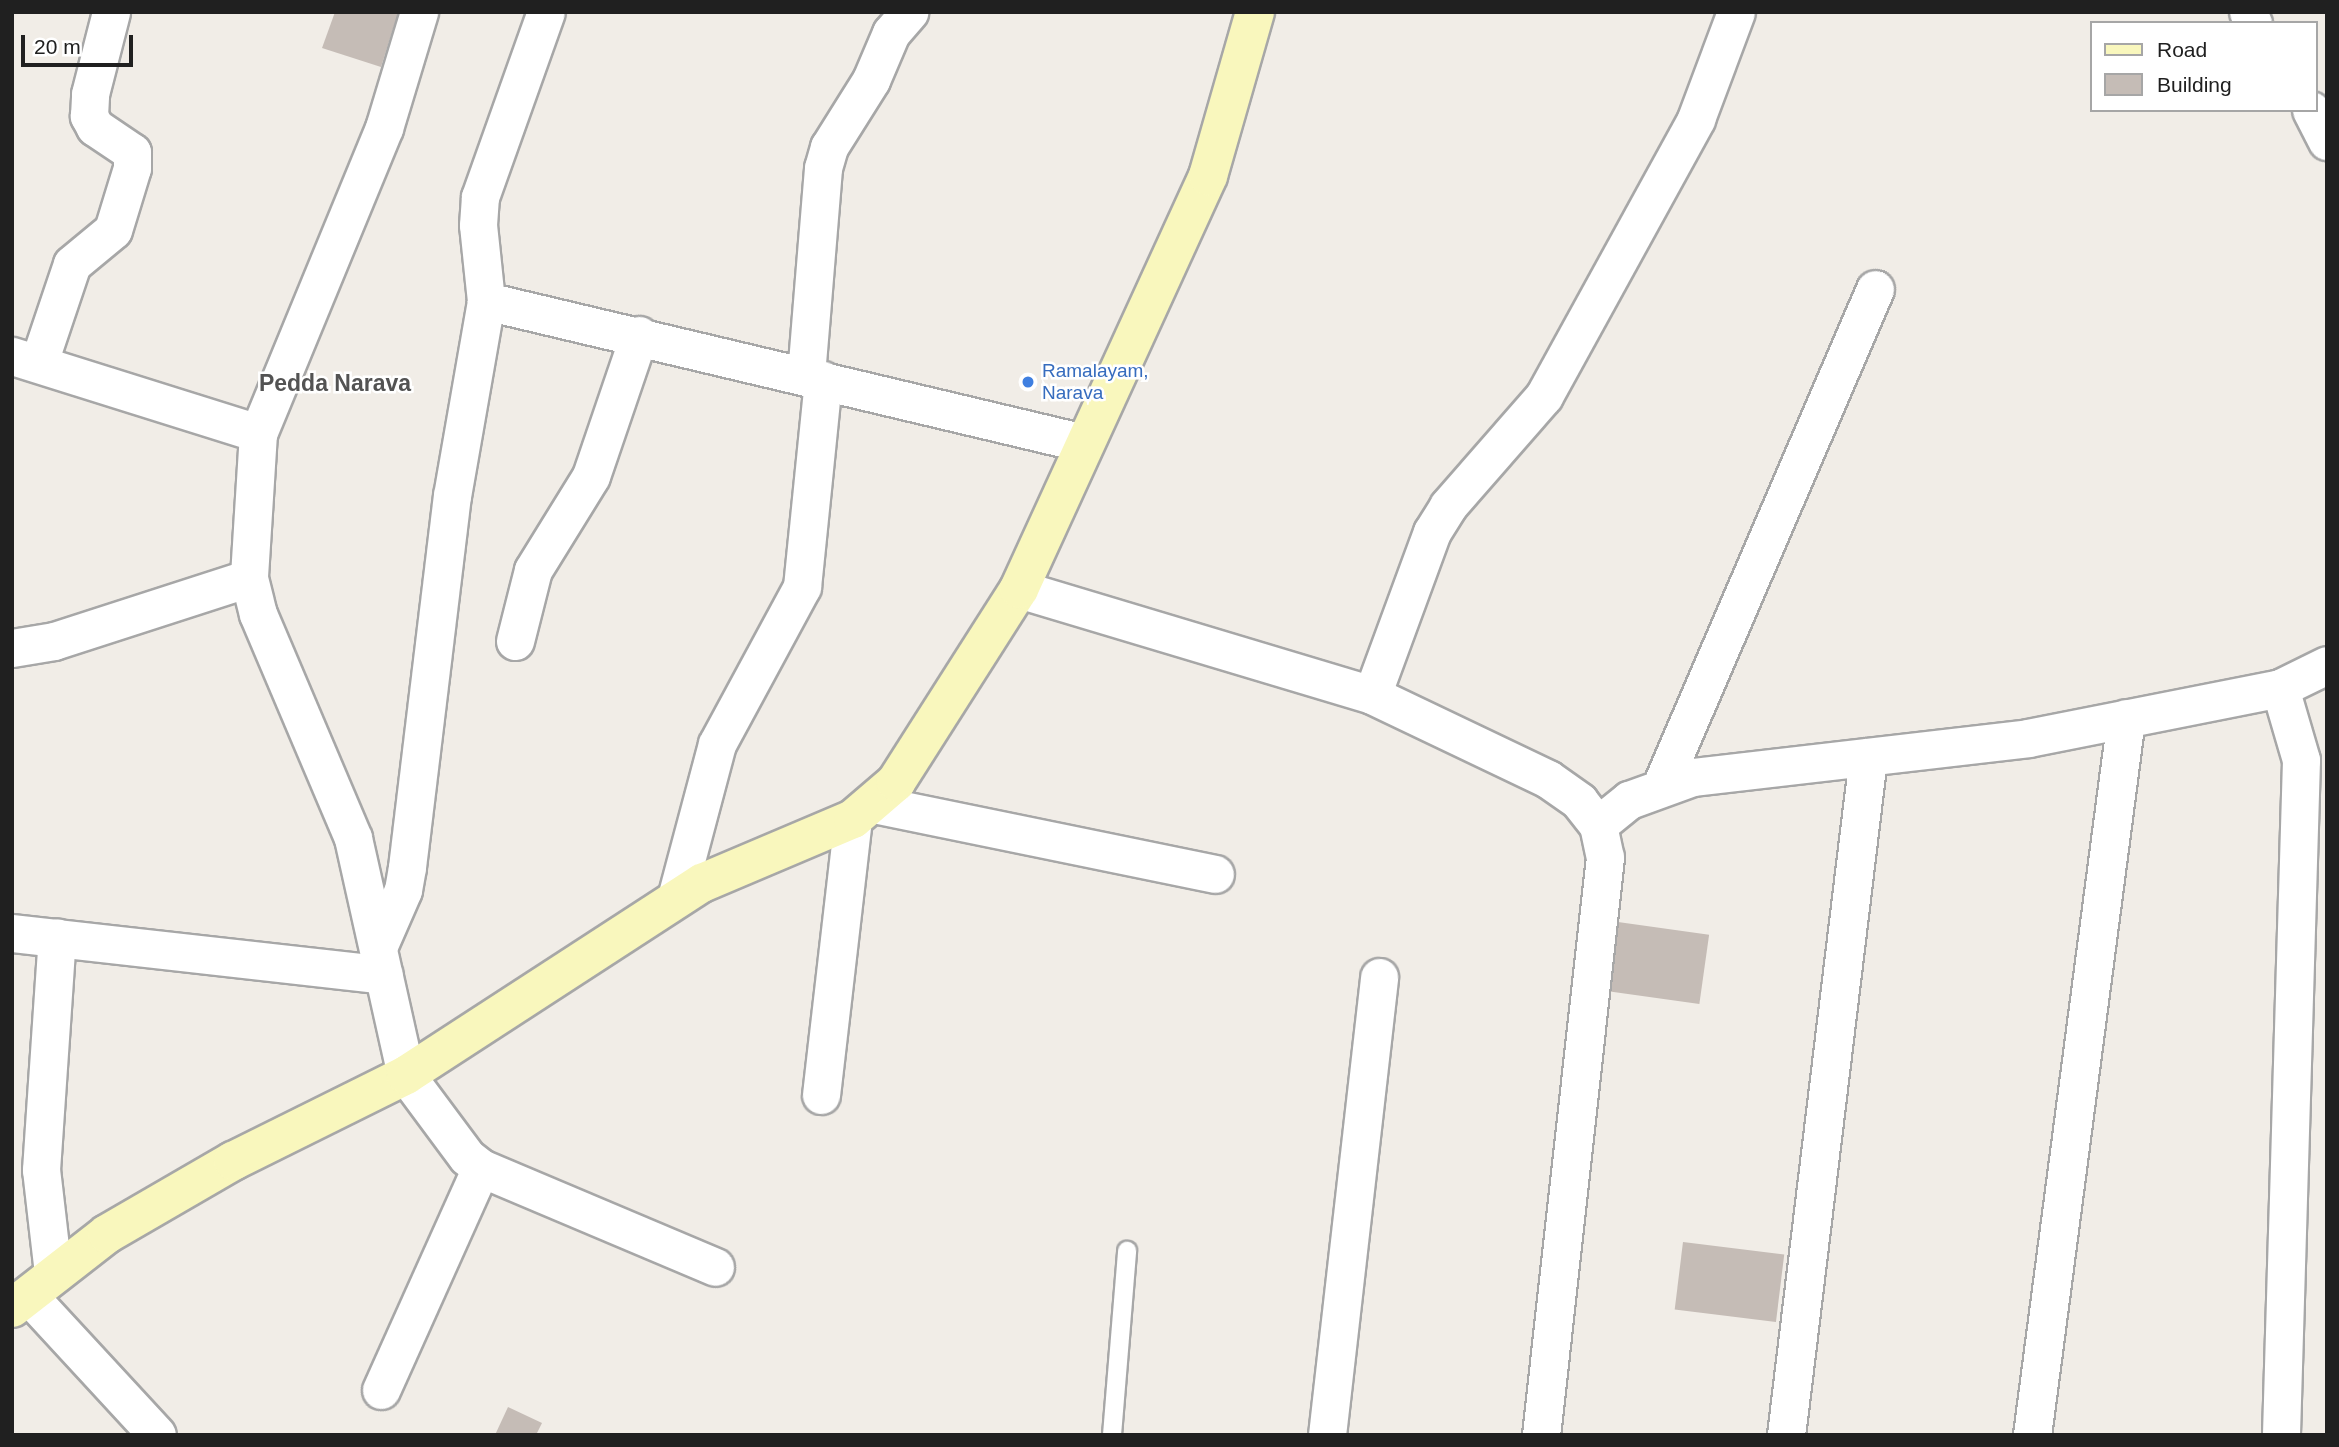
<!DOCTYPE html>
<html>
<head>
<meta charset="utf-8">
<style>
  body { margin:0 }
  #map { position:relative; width:2339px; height:1447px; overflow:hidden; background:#f1ede7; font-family:Arial,sans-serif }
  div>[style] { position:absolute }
  .building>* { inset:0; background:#c5bcb6; transform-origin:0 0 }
  .roads { filter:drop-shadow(2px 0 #a7a7a7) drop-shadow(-2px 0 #a7a7a7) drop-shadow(0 2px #a7a7a7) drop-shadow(0 -2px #a7a7a7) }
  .service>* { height:18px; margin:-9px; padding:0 9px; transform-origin:9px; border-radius:9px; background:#fff }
  .minor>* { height:37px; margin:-18.5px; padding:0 18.5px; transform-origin:18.5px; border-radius:18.5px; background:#fff }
  .secondary>* { height:38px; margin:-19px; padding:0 19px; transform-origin:19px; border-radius:19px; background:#f9f7bd }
  .dots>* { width:19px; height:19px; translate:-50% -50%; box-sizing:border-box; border:4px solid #fff; border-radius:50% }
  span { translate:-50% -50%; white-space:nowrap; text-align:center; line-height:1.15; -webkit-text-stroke:5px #fff; paint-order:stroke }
  .shop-label { font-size:19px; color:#366cbe }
  .left { translate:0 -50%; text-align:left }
  .quarter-label { font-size:23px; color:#535353; font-weight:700 }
  .frame { position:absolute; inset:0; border:14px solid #202020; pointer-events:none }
  .legend { position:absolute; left:2090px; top:21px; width:228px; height:91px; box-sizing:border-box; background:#fff; border:2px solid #a6a6a6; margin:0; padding:9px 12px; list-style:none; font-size:21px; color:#202020 }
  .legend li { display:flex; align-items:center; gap:14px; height:35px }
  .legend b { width:35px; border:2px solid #a6a6a6 }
  .scale { position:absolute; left:21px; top:35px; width:112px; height:32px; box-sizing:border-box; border:4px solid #202020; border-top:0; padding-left:9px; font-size:21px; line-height:24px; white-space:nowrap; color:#202020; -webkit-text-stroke:5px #fff; paint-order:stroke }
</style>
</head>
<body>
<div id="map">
  <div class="building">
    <i style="clip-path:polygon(335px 12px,398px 13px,381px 67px,322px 48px)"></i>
    <i style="left:1618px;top:922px;width:92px;height:70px;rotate:8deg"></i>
    <i style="left:1683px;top:1242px;width:102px;height:68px;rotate:7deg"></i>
    <i style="clip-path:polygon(508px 1407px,542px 1423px,536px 1435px,495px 1435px)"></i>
  </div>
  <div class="roads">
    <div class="service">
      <i style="left:1112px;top:1435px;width:185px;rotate:-85.3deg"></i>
    </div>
    <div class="minor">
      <i style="left:419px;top:12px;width:121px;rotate:106.8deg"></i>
      <i style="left:384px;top:128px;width:330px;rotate:112.4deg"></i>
      <i style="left:258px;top:433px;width:145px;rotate:93.6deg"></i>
      <i style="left:249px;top:578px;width:37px;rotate:76deg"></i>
      <i style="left:258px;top:614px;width:243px;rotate:67deg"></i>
      <i style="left:353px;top:838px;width:243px;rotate:77.4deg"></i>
      <i style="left:406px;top:1075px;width:102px;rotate:53.4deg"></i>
      <i style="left:467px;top:1157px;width:18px;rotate:38deg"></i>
      <i style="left:481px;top:1168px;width:254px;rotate:22.9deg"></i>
      <i style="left:2248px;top:12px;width:12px;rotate:66deg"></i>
      <i style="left:2311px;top:110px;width:35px;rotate:63deg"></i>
      <i style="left:486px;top:301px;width:615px;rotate:13.36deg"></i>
      <i style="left:12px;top:356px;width:258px;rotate:17.4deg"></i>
      <i style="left:39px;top:362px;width:103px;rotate:-71.4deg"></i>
      <i style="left:72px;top:264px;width:53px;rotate:-39.7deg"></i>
      <i style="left:113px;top:230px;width:65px;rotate:-73deg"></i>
      <i style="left:132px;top:168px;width:16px;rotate:-90deg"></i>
      <i style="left:132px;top:152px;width:45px;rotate:-146deg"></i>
      <i style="left:95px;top:127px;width:13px;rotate:-119deg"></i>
      <i style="left:89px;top:116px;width:22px;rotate:-87deg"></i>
      <i style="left:90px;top:94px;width:85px;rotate:-75.6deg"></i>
      <i style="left:806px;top:375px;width:208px;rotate:-85.3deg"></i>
      <i style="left:823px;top:168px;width:22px;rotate:-74deg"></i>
      <i style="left:829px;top:147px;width:79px;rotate:-57.9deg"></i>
      <i style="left:871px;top:80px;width:51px;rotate:-66.9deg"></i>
      <i style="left:891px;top:33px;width:28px;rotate:-49deg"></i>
      <i style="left:1019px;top:589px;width:369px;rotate:16.7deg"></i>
      <i style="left:1372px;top:695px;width:195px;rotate:25.5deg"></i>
      <i style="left:1548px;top:779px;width:38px;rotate:35deg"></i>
      <i style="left:1579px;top:801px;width:31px;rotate:52deg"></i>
      <i style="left:1598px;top:825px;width:33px;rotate:78deg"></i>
      <i style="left:1605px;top:857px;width:582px;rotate:96.32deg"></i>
      <i style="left:515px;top:641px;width:73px;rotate:-75.8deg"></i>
      <i style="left:533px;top:570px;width:110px;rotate:-58.3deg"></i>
      <i style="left:591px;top:476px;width:149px;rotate:-71.2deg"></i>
      <i style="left:12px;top:648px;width:43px;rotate:-9.5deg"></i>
      <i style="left:54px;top:641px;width:205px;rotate:-17.9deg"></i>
      <i style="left:2280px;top:688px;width:75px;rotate:73.7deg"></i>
      <i style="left:2301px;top:760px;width:675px;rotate:91.7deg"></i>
      <i style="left:1372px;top:695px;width:174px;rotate:-69.8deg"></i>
      <i style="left:1432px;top:532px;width:31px;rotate:-58deg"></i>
      <i style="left:1448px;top:506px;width:146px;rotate:-48.9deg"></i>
      <i style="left:1544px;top:396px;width:316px;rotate:-61.2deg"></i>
      <i style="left:1696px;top:119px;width:114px;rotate:-69.5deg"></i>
      <i style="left:1661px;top:786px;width:541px;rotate:-66.7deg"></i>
      <i style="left:874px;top:804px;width:348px;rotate:11.6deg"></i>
      <i style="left:1598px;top:825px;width:40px;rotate:-39deg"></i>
      <i style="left:1629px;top:800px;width:68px;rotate:-19.8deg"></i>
      <i style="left:1693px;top:777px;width:337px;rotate:-6.6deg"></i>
      <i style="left:2028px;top:738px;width:257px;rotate:-11.2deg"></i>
      <i style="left:2280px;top:688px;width:52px;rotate:-26.1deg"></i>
      <i style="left:676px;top:898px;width:159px;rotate:-75.1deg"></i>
      <i style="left:717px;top:744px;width:179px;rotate:-61.6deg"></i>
      <i style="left:802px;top:587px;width:208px;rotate:-84.2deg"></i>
      <i style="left:12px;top:933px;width:374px;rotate:6.4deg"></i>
      <i style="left:379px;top:945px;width:60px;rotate:-66.4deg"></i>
      <i style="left:403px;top:890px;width:23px;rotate:-80deg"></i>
      <i style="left:407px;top:867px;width:374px;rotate:-83.1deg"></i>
      <i style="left:452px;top:496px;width:198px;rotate:-80.1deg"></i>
      <i style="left:486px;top:301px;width:76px;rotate:-96deg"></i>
      <i style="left:478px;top:225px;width:28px;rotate:-86deg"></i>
      <i style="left:480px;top:197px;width:196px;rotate:-70.4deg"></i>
      <i style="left:821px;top:1095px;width:278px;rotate:-83.4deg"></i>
      <i style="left:53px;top:1273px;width:104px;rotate:-96.6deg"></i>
      <i style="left:41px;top:1170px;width:233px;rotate:-86.1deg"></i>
      <i style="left:28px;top:1295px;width:190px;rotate:47.3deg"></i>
      <i style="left:381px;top:1390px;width:243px;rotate:-65.8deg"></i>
      <i style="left:1327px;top:1435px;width:461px;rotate:-83.5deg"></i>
      <i style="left:1786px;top:1435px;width:683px;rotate:-83.1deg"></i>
      <i style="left:2032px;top:1435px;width:723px;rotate:-82.53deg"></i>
    </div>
    <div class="secondary">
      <i style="left:12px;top:1308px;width:120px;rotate:-37.9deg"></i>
      <i style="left:107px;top:1234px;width:146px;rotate:-30.1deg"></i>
      <i style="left:233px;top:1161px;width:193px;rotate:-26.4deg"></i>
      <i style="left:406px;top:1075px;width:353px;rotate:-33deg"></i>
      <i style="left:702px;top:883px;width:164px;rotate:-23deg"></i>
      <i style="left:853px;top:819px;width:57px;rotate:-40.7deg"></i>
      <i style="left:896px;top:782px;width:229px;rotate:-57.5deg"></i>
      <i style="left:1019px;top:589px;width:454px;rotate:-65.4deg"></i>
      <i style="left:1208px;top:176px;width:171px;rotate:-74deg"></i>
    </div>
  </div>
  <div class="dots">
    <i style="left:1028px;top:382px;background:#3f7fe0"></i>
  </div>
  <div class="shop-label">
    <span class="left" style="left:1042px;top:382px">Ramalayam,<br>Narava</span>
  </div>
  <div class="quarter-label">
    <span style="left:335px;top:383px">Pedda Narava</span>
  </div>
  <div class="frame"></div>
  <ul class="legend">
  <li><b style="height:9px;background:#f9f7bd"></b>Road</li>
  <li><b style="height:19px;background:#c5bcb6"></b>Building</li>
  </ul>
  <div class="scale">20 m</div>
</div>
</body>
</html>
